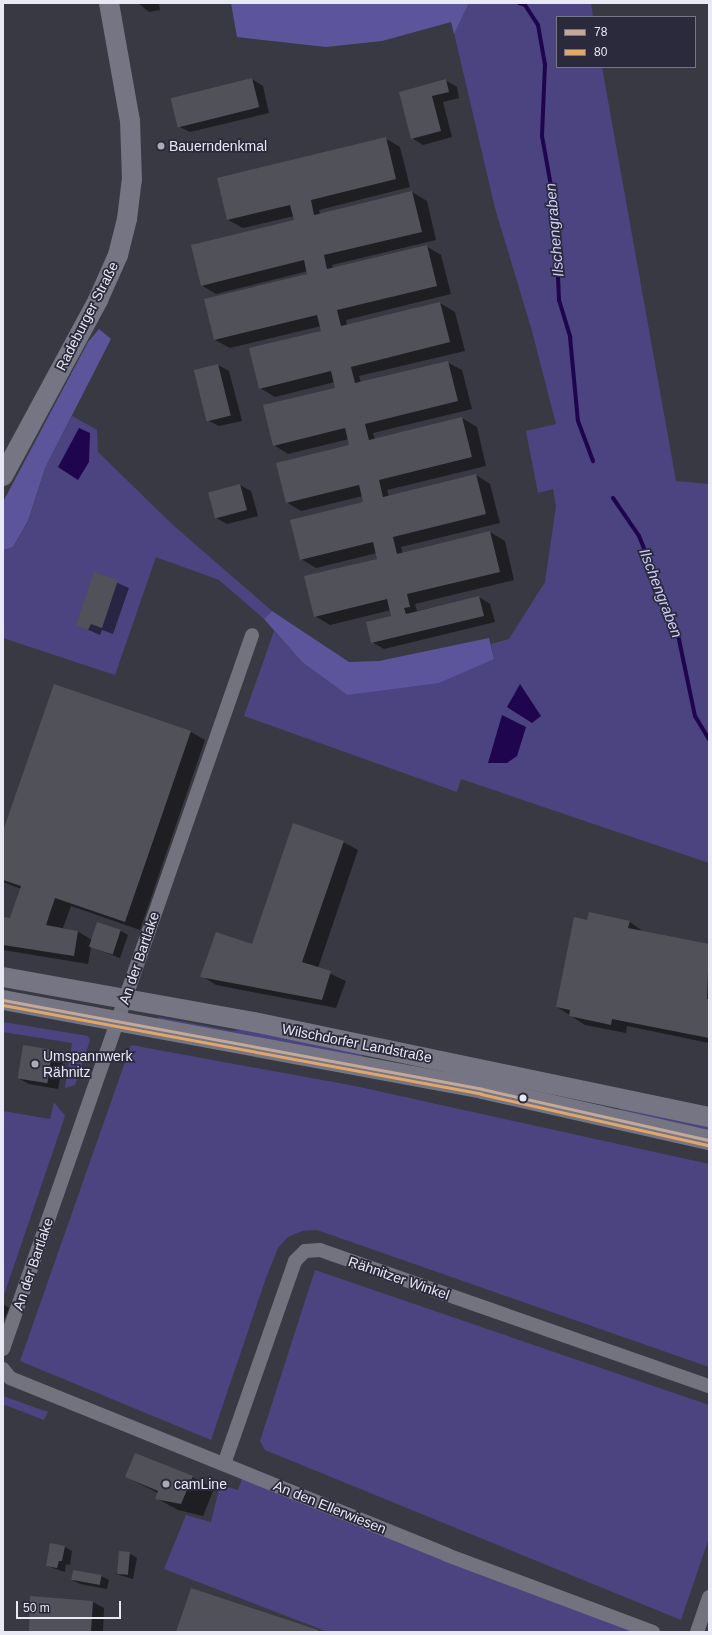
<!DOCTYPE html>
<html>
<head>
<meta charset="utf-8">
<style>
  body { margin:0 }
  #map { position:relative; width:712px; height:1635px; overflow:hidden; background:#393943; font-family:Arial,sans-serif }
  div>[style] { position:absolute }
  .green>* { inset:0; background:#4b4480 }
  .forest>* { inset:0; background:#5d559c }
  .water>* { inset:0; background:#1f054e }
  .shadow>* { inset:0; background:#0007 }
  .stream>* { height:4px; margin:-2px; padding:0 2px; transform-origin:2px; border-radius:2px; background:#1f054e }
  .building>* { inset:0; background:#515159; transform-origin:0 0 }
  .minor>* { height:14px; margin:-7px; padding:0 7px; transform-origin:7px; border-radius:7px; background:#73727f }
  .secondary>* { height:20px; margin:-10px; padding:0 10px; transform-origin:10px; border-radius:10px; background:#757583 }
  .bus-1>* { height:3px; margin:-1.5px; padding:0 1.5px; transform-origin:1.5px; border-radius:1.5px; background:#c2a99a }
  .bus-2>* { height:3px; margin:-1.5px; padding:0 1.5px; transform-origin:1.5px; border-radius:1.5px; background:#e1a669 }
  .dots>* { width:11px; height:11px; translate:-50% -50%; box-sizing:border-box; border:2px solid #2b2a3c; border-radius:50% }
  span { translate:-50% -50%; white-space:nowrap; text-align:center; line-height:1.15; -webkit-text-stroke:3.5px #2b2a3c; paint-order:stroke }
  .poi-label { font-size:14px; color:#e9e9f5 }
  .left { translate:0 -50%; text-align:left }
  .street-label { font-size:14px; color:#e9e9f5 }
  .water-label { font-size:15px; color:#d0cffc; font-style:italic }
  .frame { position:absolute; inset:0; border:4px solid #e9e9f5; pointer-events:none }
  .legend { position:absolute; left:556px; top:16px; width:140px; height:52px; box-sizing:border-box; background:#2b2a3c; border:1px solid #777686; margin:0; padding:5px 7px; list-style:none; font-size:12px; color:#e9e9f5 }
  .legend li { display:flex; align-items:center; gap:8px; height:20px }
  .legend b { width:20px; border:1px solid #777686 }
  .scale { position:absolute; left:16px; top:1601px; width:105px; height:18px; box-sizing:border-box; border:2px solid #e9e9f5; border-top:0; padding-left:5px; font-size:12px; line-height:14px; white-space:nowrap; color:#e9e9f5; -webkit-text-stroke:3px #2b2a3c; paint-order:stroke }
</style>
</head>
<body>
<div id="map">
  <div class="green">
    <i style="clip-path:polygon(469px 3px,591px 3px,593px 17px,557px 17px,557px 67px,602px 67px,676px 481px,709px 484px,709px 863px,461px 779px,457px 792px,244px 716px,274px 631px,302px 662px,347px 695px,494px 659px,491px 644px,509px 639px,545px 582px,556px 506px,553px 489px,538px 493px,526px 431px,556px 424px,532px 331px,495px 208px,454px 33px)"></i>
    <i style="clip-path:polygon(72px 416px,97px 430px,98px 452px,174px 526px,272px 611px,264px 619px,219px 580px,156px 557px,115px 675px,3px 638px,3px 550px,13px 547px,28px 522px,45px 468px)"></i>
    <i style="clip-path:polygon(158px 1017px,232px 1031px,251px 1029px,363px 1051px,362px 1059px,157px 1022px)"></i>
    <i style="clip-path:polygon(3px 1022px,88px 1036px,90px 1040px,75px 1085px,65px 1088px,72px 1043px,3px 1032px)"></i>
    <i style="clip-path:polygon(131px 1045px,355px 1086px,709px 1164px,709px 1367px,317px 1230px,302px 1231px,288px 1237px,278px 1248px,266px 1278px,211px 1440px,20px 1361px)"></i>
    <i style="clip-path:polygon(54px 1102px,65px 1116px,4px 1295px,3px 1111px,50px 1119px)"></i>
    <i style="clip-path:polygon(620px 1106px,709px 1124px,709px 1134px,618px 1112px)"></i>
    <i style="clip-path:polygon(315px 1270px,709px 1405px,709px 1538px,681px 1620px,265px 1450px,260px 1441px)"></i>
    <i style="clip-path:polygon(3px 1396px,48px 1412px,44px 1420px,5px 1405px,3px 1407px)"></i>
    <i style="clip-path:polygon(242px 1479px,637px 1632px,328px 1632px,164px 1569px,186px 1515px,211px 1522px,220px 1485px,238px 1490px)"></i>
  </div>
  <div class="forest">
    <i style="clip-path:polygon(231px 3px,469px 3px,454px 34px,451px 22px,382px 41px,326px 47px,237px 37px)"></i>
    <i style="clip-path:polygon(99px 329px,111px 339px,45px 468px,28px 521px,13px 547px,3px 550px,3px 502px,88px 342px)"></i>
    <i style="clip-path:polygon(272px 611px,349px 662px,379px 661px,489px 638px,494px 659px,439px 683px,347px 695px,302px 662px,264px 619px)"></i>
  </div>
  <div class="water">
    <i style="clip-path:polygon(79px 428px,90px 433px,89px 462px,78px 480px,58px 467px)"></i>
    <i style="clip-path:polygon(520px 684px,541px 716px,532px 723px,507px 707px)"></i>
    <i style="clip-path:polygon(502px 715px,526px 727px,517px 756px,507px 763px,488px 763px)"></i>
  </div>
  <div class="shadow">
    <i style="clip-path:polygon(138px 3px,159px 3px,160px 10px,149px 12px)"></i>
    <i style="clip-path:polygon(252px 79px,263px 86px,269px 113px,190px 132px,178px 126px)"></i>
    <i style="clip-path:polygon(445px 80px,457px 87px,459px 98px,443px 102px,452px 137px,423px 145px,412px 138px,400px 92px)"></i>
    <i style="clip-path:polygon(385px 138px,400px 147px,410px 187px,319px 210px,320px 214px,412px 192px,427px 201px,436px 240px,332px 265px,333px 269px,426px 246px,441px 255px,451px 294px,346px 320px,347px 326px,440px 303px,455px 312px,465px 351px,359px 376px,361px 383px,447px 362px,462px 370px,472px 409px,373px 433px,375px 440px,462px 418px,477px 427px,486px 466px,387px 490px,389px 497px,476px 475px,490px 484px,500px 523px,401px 547px,403px 554px,490px 532px,505px 541px,514px 580px,415px 604px,417px 611px,479px 597px,490px 604px,495px 622px,384px 649px,372px 642px,394px 616px,391px 610px,330px 625px,315px 616px,378px 559px,377px 553px,316px 568px,301px 559px,366px 502px,363px 496px,301px 511px,286px 502px,352px 445px,349px 439px,288px 454px,274px 445px,338px 388px,335px 382px,275px 397px,260px 388px,323px 332px,321px 326px,230px 348px,215px 340px,309px 275px,308px 271px,216px 294px,201px 285px,295px 221px,294px 216px,243px 228px,228px 220px)"></i>
    <i style="clip-path:polygon(218px 365px,229px 371px,242px 421px,219px 426px,207px 420px)"></i>
    <i style="clip-path:polygon(240px 485px,251px 491px,258px 516px,227px 524px,216px 518px)"></i>
    <i style="clip-path:polygon(95px 573px,129px 588px,113px 634px,102px 630px,100px 635px,77px 625px)"></i>
    <i style="clip-path:polygon(191px 732px,205px 740px,140px 930px,71px 906px,63px 928px,77px 931px,92px 940px,98px 923px,121px 931px,128px 935px,120px 958px,91px 947px,88px 964px,3px 950px,3px 918px,11px 919px,21px 889px,3px 882px,3px 834px)"></i>
    <i style="clip-path:polygon(343px 842px,358px 850px,318px 968px,346px 981px,336px 1008px,216px 985px,202px 976px,252px 946px)"></i>
    <i style="clip-path:polygon(588px 921px,630px 922px,644px 932px,709px 945px,709px 1043px,627px 1026px,626px 1033px,585px 1025px,557px 1007px)"></i>
    <i style="clip-path:polygon(53px 1051px,64px 1057px,58px 1089px,29px 1084px,18px 1078px)"></i>
    <i style="clip-path:polygon(3px 1304px,9px 1308px,3px 1322px)"></i>
    <i style="clip-path:polygon(126px 1477px,192px 1477px,214px 1489px,203px 1516px,178px 1510px,156px 1498px,158px 1493px)"></i>
    <i style="clip-path:polygon(65px 1547px,72px 1551px,70px 1565px,66px 1564px,65px 1572px,47px 1566px)"></i>
    <i style="clip-path:polygon(129px 1553px,137px 1558px,133px 1579px,116px 1574px)"></i>
    <i style="clip-path:polygon(101px 1576px,109px 1580px,107px 1589px,80px 1584px,72px 1580px)"></i>
    <i style="clip-path:polygon(31px 1597px,93px 1602px,104px 1608px,103px 1632px,30px 1632px)"></i>
  </div>
  <div class="stream">
    <i style="left:519px;top:3px;width:6px;rotate:18deg"></i>
    <i style="left:525px;top:5px;width:24px;rotate:57deg"></i>
    <i style="left:538px;top:25px;width:40px;rotate:80deg"></i>
    <i style="left:545px;top:64px;width:72px;rotate:92.4deg"></i>
    <i style="left:542px;top:136px;width:73px;rotate:79.8deg"></i>
    <i style="left:555px;top:208px;width:92px;rotate:87.5deg"></i>
    <i style="left:559px;top:300px;width:39px;rotate:73deg"></i>
    <i style="left:570px;top:337px;width:84px;rotate:84.6deg"></i>
    <i style="left:578px;top:421px;width:43px;rotate:69.4deg"></i>
    <i style="left:613px;top:498px;width:46px;rotate:55.6deg"></i>
    <i style="left:639px;top:536px;width:101px;rotate:68deg"></i>
    <i style="left:677px;top:630px;width:88px;rotate:78.2deg"></i>
    <i style="left:695px;top:716px;width:27px;rotate:59deg"></i>
  </div>
  <div class="building">
    <i style="left:252px;top:78px;width:30px;height:84px;rotate:76deg"></i>
    <i style="clip-path:polygon(446px 79px,449px 92px,432px 96px,441px 131px,411px 139px,399px 92px)"></i>
    <i style="clip-path:polygon(386px 137px,396px 179px,311px 200px,314px 215px,412px 191px,422px 232px,324px 255px,327px 269px,427px 245px,437px 286px,337px 310px,341px 326px,440px 302px,450px 342px,351px 367px,355px 383px,448px 361px,458px 401px,365px 424px,369px 440px,462px 417px,472px 457px,379px 480px,383px 497px,476px 474px,486px 514px,393px 537px,397px 554px,490px 531px,500px 572px,407px 594px,410px 607px,404px 608px,406px 614px,479px 596px,484px 616px,371px 643px,366px 622px,391px 616px,387px 599px,314px 617px,304px 576px,377px 559px,373px 542px,300px 560px,290px 520px,363px 502px,359px 485px,286px 503px,276px 463px,349px 445px,345px 428px,273px 446px,263px 405px,335px 388px,331px 371px,259px 389px,249px 348px,321px 331px,317px 315px,214px 340px,204px 299px,307px 274px,304px 260px,201px 286px,191px 245px,294px 220px,290px 205px,227px 220px,217px 178px)"></i>
    <i style="left:218px;top:364px;width:53px;height:25px;rotate:76deg"></i>
    <i style="left:240px;top:484px;width:27px;height:33px;rotate:75deg"></i>
    <i style="clip-path:polygon(94px 572px,118px 580px,102px 628px,91px 624px,88px 630px,76px 625px)"></i>
    <i style="clip-path:polygon(54px 684px,191px 731px,125px 922px,55px 898px,46px 925px,78px 931px,74px 956px,3px 945px,3px 917px,10px 918px,21px 886px,3px 880px,3px 831px)"></i>
    <i style="clip-path:polygon(293px 823px,344px 841px,302px 962px,331px 971px,322px 1000px,200px 977px,216px 932px,252px 944px)"></i>
    <i style="clip-path:polygon(589px 912px,630px 921px,628px 928px,709px 944px,707px 999px,709px 999px,709px 1038px,612px 1019px,611px 1025px,569px 1016px,570px 1010px,556px 1007px,574px 917px,587px 920px)"></i>
    <i style="left:97px;top:922px;width:25px;height:26px;rotate:18deg"></i>
    <i style="left:23px;top:1045px;width:30px;height:34px;rotate:9deg"></i>
    <i style="clip-path:polygon(135px 1453px,193px 1476px,181px 1504px,155px 1499px,158px 1491px,125px 1477px)"></i>
    <i style="clip-path:polygon(50px 1543px,65px 1546px,62px 1561px,59px 1561px,57px 1568px,46px 1566px)"></i>
    <i style="left:119px;top:1551px;width:11px;height:23px;rotate:5deg"></i>
    <i style="left:73px;top:1570px;width:29px;height:10px;rotate:10deg"></i>
    <i style="clip-path:polygon(191px 1588px,318px 1630px,318px 1632px,176px 1632px)"></i>
    <i style="clip-path:polygon(30px 1596px,93px 1601px,91px 1632px,29px 1632px)"></i>
  </div>
  <div class="minor">
    <i style="left:3px;top:1349px;width:756px;rotate:-70.77deg"></i>
    <i style="left:3px;top:1369px;width:11px;rotate:52deg"></i>
    <i style="left:10px;top:1378px;width:471px;rotate:22deg"></i>
    <i style="left:447px;top:1555px;width:220px;rotate:20.5deg"></i>
    <i style="left:224px;top:1464px;width:215px;rotate:-70.7deg"></i>
    <i style="left:295px;top:1261px;width:14px;rotate:-45deg"></i>
    <i style="left:305px;top:1251px;width:15px;rotate:-4deg"></i>
    <i style="left:320px;top:1250px;width:412px;rotate:19.3deg"></i>
    <i style="left:697px;top:1632px;width:37px;rotate:-71deg"></i>
  </div>
  <div class="secondary">
    <i style="left:3px;top:476px;width:200px;rotate:-61.6deg"></i>
    <i style="left:98px;top:300px;width:49px;rotate:-66deg"></i>
    <i style="left:118px;top:255px;width:37px;rotate:-76deg"></i>
    <i style="left:127px;top:219px;width:39px;rotate:-83deg"></i>
    <i style="left:132px;top:180px;width:59px;rotate:-91.9deg"></i>
    <i style="left:130px;top:121px;width:120px;rotate:-100.1deg"></i>
    <i style="left:3px;top:977px;width:255px;rotate:10.2deg"></i>
    <i style="left:254px;top:1022px;width:465px;rotate:11.8deg"></i>
    <i style="left:3px;top:1000px;width:487px;rotate:10.5deg"></i>
    <i style="left:482px;top:1089px;width:233px;rotate:12.7deg"></i>
  </div>
  <div class="bus-1">
    <i style="left:3px;top:1000px;width:487px;rotate:10.5deg"></i>
    <i style="left:482px;top:1089px;width:233px;rotate:12.7deg"></i>
  </div>
  <div class="bus-2">
    <i style="left:3px;top:1005px;width:486px;rotate:10.5deg"></i>
    <i style="left:481px;top:1094px;width:233px;rotate:12.7deg"></i>
  </div>
  <div class="dots">
    <i style="left:161px;top:146px;background:#ababb7"></i>
    <i style="left:35px;top:1064px;background:#ababb7"></i>
    <i style="left:523px;top:1098px;background:#e9e9f5"></i>
    <i style="left:166px;top:1484px;background:#ababb7"></i>
  </div>
  <div class="poi-label">
    <span class="left" style="left:169px;top:146px">Bauerndenkmal</span>
    <span class="left" style="left:43px;top:1064px">Umspannwerk<br>Rähnitz</span>
    <span class="left" style="left:174px;top:1484px">camLine</span>
  </div>
  <div class="street-label">
    <span style="left:87px;top:316px;rotate:-63deg">Radeburger Straße</span>
    <span style="left:139px;top:958px;rotate:-71deg">An der Bartlake</span>
    <span style="left:357px;top:1043px;rotate:11deg">Wilschdorfer Landstraße</span>
    <span style="left:33px;top:1264px;rotate:-71deg">An der Bartlake</span>
    <span style="left:399px;top:1278px;rotate:19deg">Rähnitzer Winkel</span>
    <span style="left:330px;top:1507px;rotate:22deg">An den Ellerwiesen</span>
  </div>
  <div class="water-label">
    <span style="left:554px;top:230px;rotate:-95deg">Ilschengraben</span>
    <span style="left:661px;top:593px;rotate:69deg">Ilschengraben</span>
  </div>
  <div class="frame"></div>
  <ul class="legend">
  <li><b style="height:5px;background:#c2a99a"></b>78</li>
  <li><b style="height:5px;background:#e1a669"></b>80</li>
  </ul>
  <div class="scale">50 m</div>
</div>
</body>
</html>
